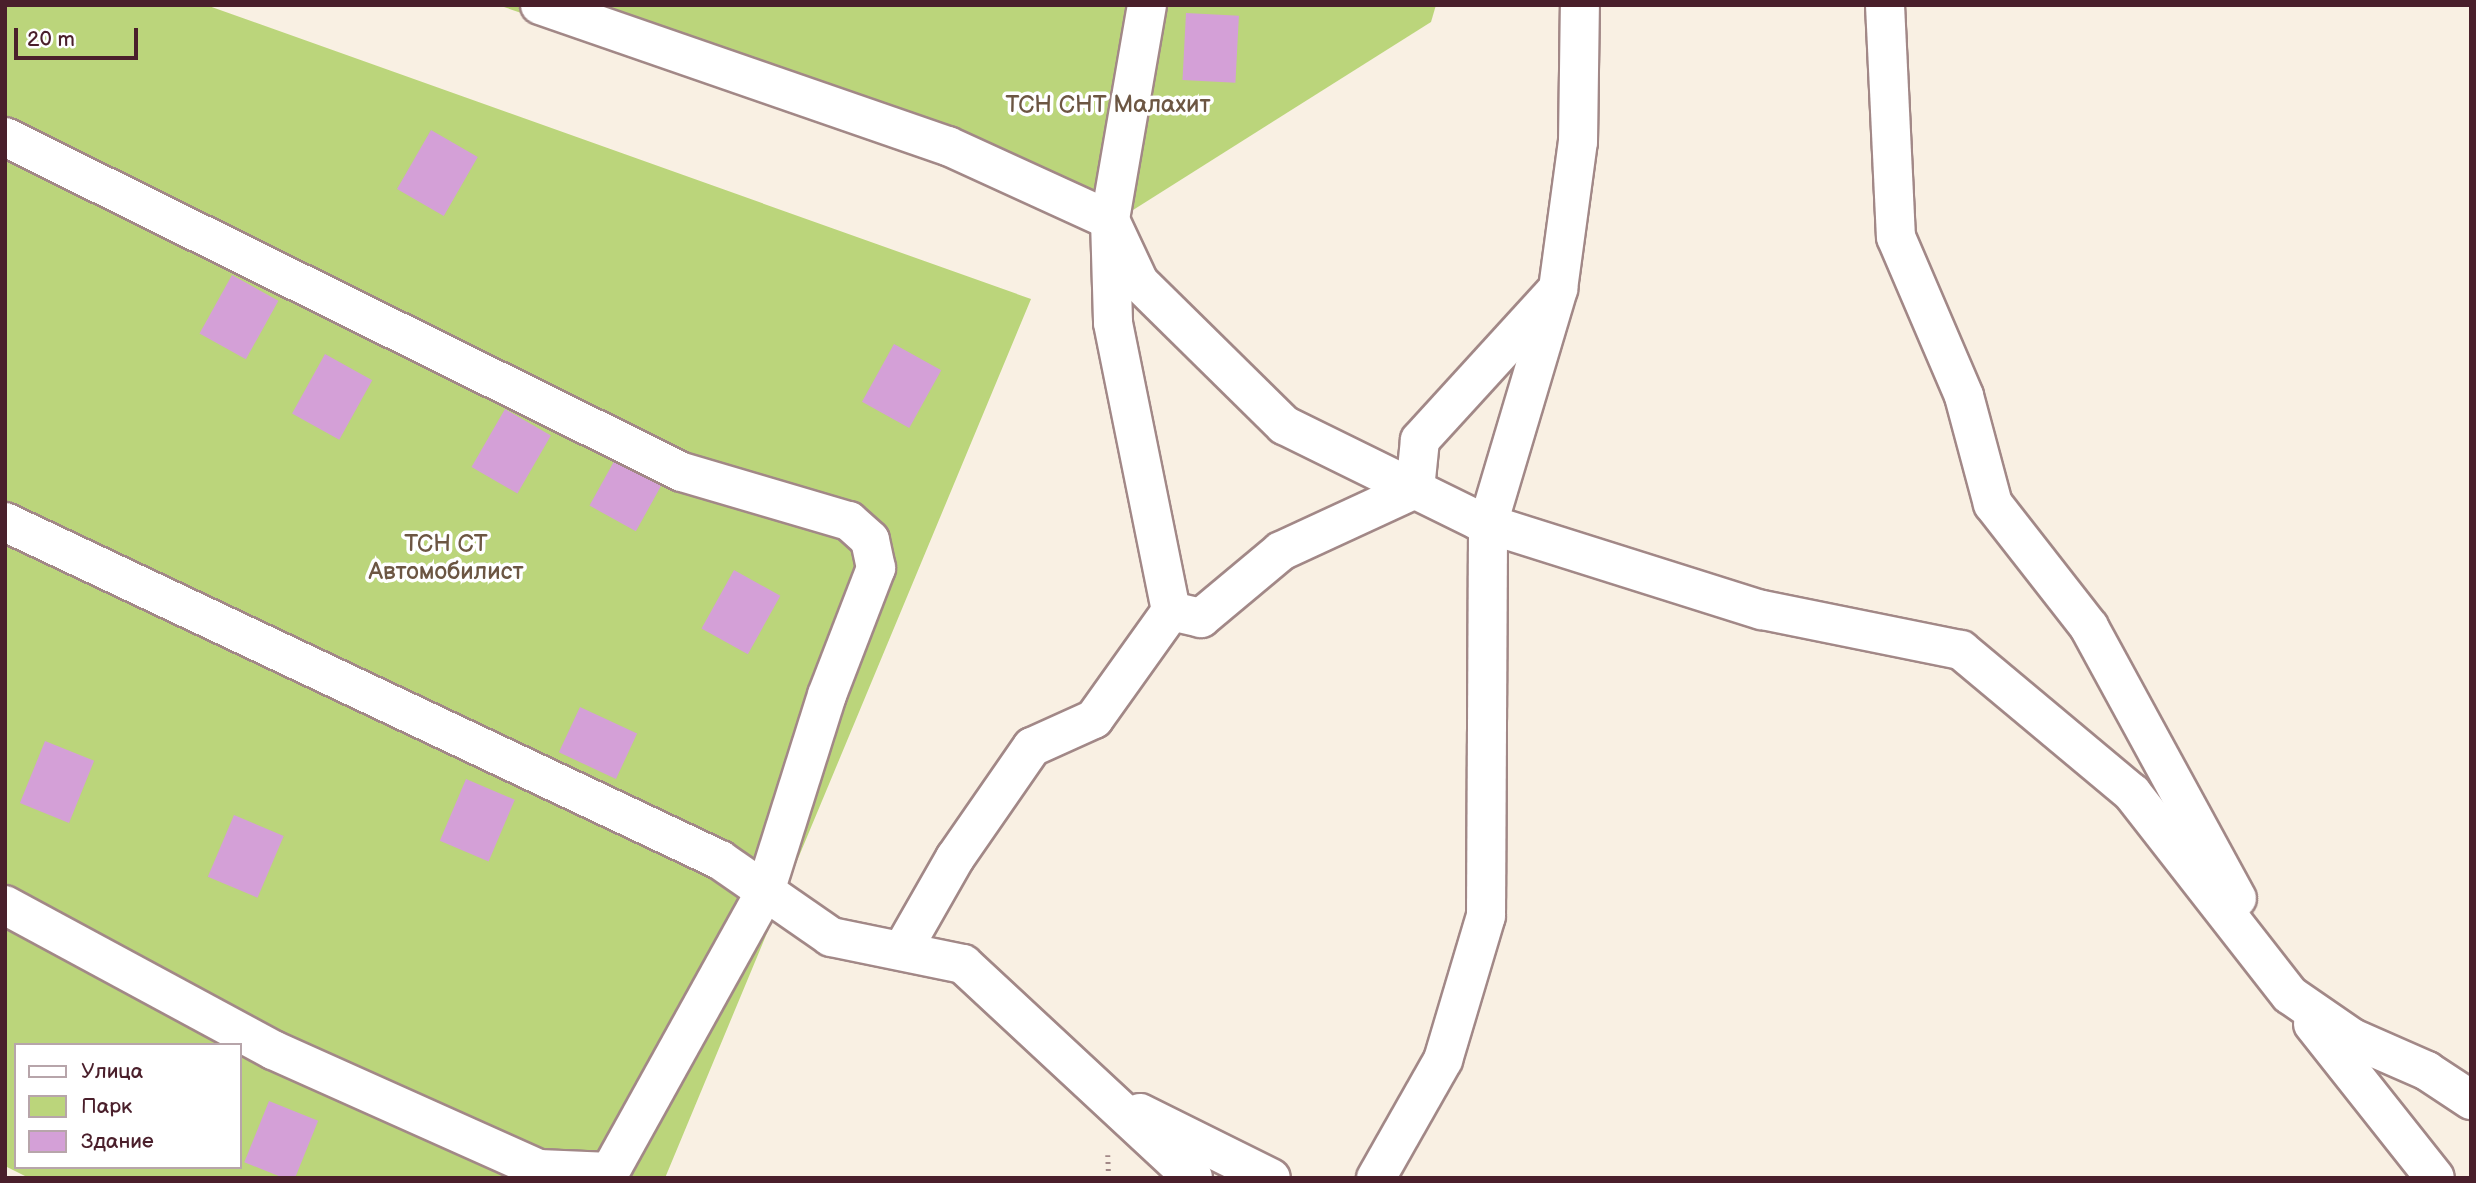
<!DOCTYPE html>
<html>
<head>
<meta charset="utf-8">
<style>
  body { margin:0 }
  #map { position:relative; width:2476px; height:1183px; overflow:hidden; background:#f9f0e3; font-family:"Balsamiq Sans",sans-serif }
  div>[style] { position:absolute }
  .green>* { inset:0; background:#bbd57b }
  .building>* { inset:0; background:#d4a0d7; transform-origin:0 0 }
  .path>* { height:4.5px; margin-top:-2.25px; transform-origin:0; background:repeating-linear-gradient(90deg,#a28887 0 2px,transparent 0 7px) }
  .roads { filter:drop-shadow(2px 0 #a28887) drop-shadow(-2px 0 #a28887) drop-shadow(0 2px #a28887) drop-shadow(0 -2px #a28887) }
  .minor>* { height:38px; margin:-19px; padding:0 19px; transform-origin:19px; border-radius:19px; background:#fff }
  span { translate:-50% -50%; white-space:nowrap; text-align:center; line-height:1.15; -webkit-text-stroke:7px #fff; paint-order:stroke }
  .park-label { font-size:24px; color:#6c5643 }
  .frame { position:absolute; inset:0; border:7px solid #4a1f2b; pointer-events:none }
  .legend { position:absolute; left:14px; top:1043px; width:228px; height:126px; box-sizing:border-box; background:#fff; border:2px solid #b7a5aa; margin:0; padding:9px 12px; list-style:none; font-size:21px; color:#4a1f2b }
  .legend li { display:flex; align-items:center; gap:14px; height:35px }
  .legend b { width:35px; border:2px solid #b7a5aa }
  .scale { position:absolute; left:14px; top:28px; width:124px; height:32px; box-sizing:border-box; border:4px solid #4a1f2b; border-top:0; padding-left:9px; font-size:21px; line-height:24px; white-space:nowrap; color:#4a1f2b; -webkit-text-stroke:5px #fff; paint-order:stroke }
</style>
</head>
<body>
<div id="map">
  <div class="green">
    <i style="clip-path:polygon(evenodd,5px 5px,206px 5px,1031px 299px,665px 1178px,29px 1178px,5px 1166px,5px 5px,16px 1045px,240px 1045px,240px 1167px,16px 1167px,16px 1045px)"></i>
    <i style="clip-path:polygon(498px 5px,1436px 5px,1431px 22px,1122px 217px)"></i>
  </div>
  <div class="building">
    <i style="left:1186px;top:13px;width:53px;height:67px;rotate:3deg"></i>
    <i style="left:431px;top:130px;width:54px;height:68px;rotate:30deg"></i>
    <i style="left:232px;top:275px;width:53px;height:67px;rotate:29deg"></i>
    <i style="left:894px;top:344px;width:54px;height:66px;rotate:29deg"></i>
    <i style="left:325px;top:354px;width:54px;height:68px;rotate:29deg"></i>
    <i style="left:505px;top:409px;width:53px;height:67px;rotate:30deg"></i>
    <i style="left:622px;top:447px;width:53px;height:67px;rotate:29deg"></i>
    <i style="left:734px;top:570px;width:53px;height:67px;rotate:29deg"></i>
    <i style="left:580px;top:707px;width:63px;height:50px;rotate:25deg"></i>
    <i style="left:45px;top:741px;width:53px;height:67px;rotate:22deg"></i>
    <i style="left:466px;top:779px;width:53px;height:67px;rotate:23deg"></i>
    <i style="left:234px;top:815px;width:54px;height:67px;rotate:23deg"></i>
    <i style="left:269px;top:1101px;width:53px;height:66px;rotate:22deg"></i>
  </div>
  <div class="path">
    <i style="left:1108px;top:1155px;width:23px;rotate:88deg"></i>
  </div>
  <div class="roads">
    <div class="minor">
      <i style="left:540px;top:5px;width:432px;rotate:19.1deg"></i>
      <i style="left:948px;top:146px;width:178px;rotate:24.6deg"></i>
      <i style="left:1110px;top:220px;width:68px;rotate:64.9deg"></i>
      <i style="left:1139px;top:282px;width:204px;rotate:44.6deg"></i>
      <i style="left:1284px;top:425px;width:217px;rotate:26.2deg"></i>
      <i style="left:1479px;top:521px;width:297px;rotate:17.5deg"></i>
      <i style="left:1762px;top:610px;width:203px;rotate:11.4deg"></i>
      <i style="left:1961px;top:650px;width:223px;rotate:39.9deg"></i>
      <i style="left:2132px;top:793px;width:256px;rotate:52deg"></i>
      <i style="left:2290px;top:995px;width:75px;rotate:34.7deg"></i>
      <i style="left:2352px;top:1038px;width:82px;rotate:23.7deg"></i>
      <i style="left:2427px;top:1071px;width:53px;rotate:33.4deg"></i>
      <i style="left:1147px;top:5px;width:218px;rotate:99.8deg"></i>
      <i style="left:1110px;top:220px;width:103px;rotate:88.3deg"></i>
      <i style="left:1113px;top:323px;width:294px;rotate:78.6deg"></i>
      <i style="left:1885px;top:5px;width:232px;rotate:87.3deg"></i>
      <i style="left:1896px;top:237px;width:173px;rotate:66.8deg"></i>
      <i style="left:1964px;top:396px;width:112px;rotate:75deg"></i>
      <i style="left:1993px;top:504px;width:156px;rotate:52deg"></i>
      <i style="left:2089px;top:627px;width:309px;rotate:61.4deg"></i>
      <i style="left:5px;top:137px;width:755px;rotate:26.33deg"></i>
      <i style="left:682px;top:472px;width:174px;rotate:16.4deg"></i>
      <i style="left:849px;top:521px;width:28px;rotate:42deg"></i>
      <i style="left:870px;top:540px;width:29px;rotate:78deg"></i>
      <i style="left:876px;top:568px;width:136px;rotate:111.1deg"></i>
      <i style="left:827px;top:695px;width:207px;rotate:107.5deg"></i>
      <i style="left:765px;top:892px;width:320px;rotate:119deg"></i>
      <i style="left:610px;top:1172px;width:71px;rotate:-177.6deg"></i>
      <i style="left:539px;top:1169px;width:291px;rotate:-155.9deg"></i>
      <i style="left:273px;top:1050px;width:305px;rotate:-151.6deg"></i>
      <i style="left:1415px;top:489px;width:49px;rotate:-84.2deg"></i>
      <i style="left:1420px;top:440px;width:205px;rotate:-47.6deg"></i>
      <i style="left:1558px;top:289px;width:148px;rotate:-82.3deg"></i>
      <i style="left:1578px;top:142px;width:137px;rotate:-89.2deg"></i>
      <i style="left:5px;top:522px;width:791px;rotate:25.3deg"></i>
      <i style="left:720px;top:860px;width:135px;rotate:34.7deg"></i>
      <i style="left:831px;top:937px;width:135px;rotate:11.6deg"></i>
      <i style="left:963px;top:964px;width:314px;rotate:42.9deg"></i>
      <i style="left:903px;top:949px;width:105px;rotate:-60.3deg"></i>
      <i style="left:955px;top:858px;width:135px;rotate:-55.3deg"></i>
      <i style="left:1032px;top:747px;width:68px;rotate:-24.3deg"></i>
      <i style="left:1094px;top:719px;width:133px;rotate:-54.5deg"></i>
      <i style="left:1171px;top:611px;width:31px;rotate:13deg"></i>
      <i style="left:1201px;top:618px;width:104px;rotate:-39.9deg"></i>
      <i style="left:1281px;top:551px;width:148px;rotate:-24.8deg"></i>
      <i style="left:2313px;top:1024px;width:196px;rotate:51.6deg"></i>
      <i style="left:1140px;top:1113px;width:146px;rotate:26.4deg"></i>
      <i style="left:1376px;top:1178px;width:136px;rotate:-60.4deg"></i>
      <i style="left:1443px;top:1060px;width:150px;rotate:-73.4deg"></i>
      <i style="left:1486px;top:916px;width:392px;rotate:-89.7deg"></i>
      <i style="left:1488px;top:524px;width:245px;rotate:-73.4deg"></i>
    </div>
  </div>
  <div class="park-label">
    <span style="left:1108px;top:105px">ТСН СНТ Малахит</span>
    <span style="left:446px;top:558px">ТСН СТ<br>Автомобилист</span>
  </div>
  <div class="frame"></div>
  <ul class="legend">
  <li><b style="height:9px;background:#fff"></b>Улица</li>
  <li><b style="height:19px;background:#bbd57b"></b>Парк</li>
  <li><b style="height:19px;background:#d4a0d7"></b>Здание</li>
  </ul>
  <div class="scale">20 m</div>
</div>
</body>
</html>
